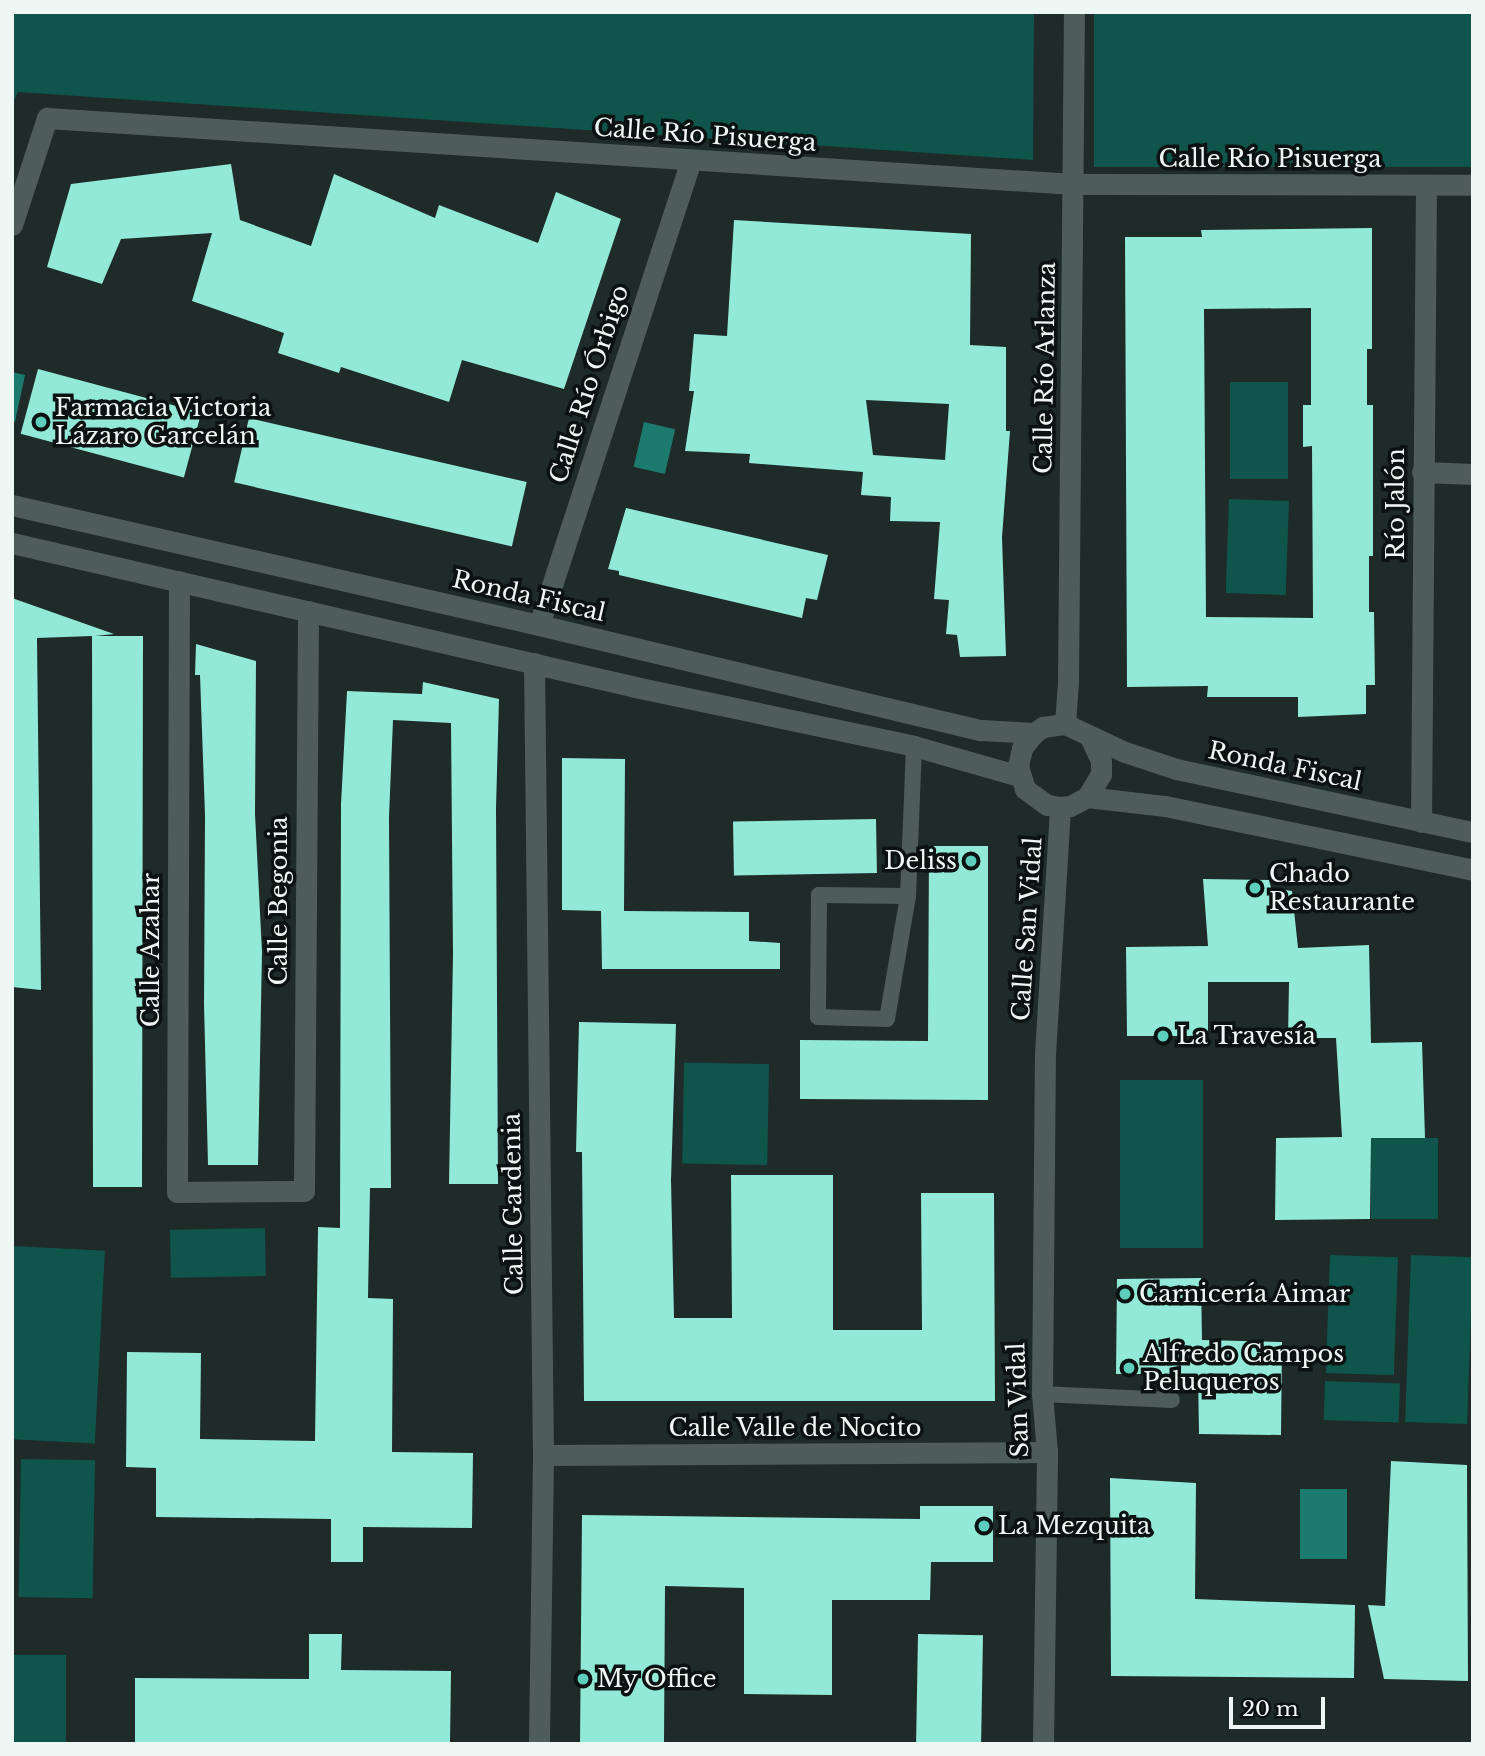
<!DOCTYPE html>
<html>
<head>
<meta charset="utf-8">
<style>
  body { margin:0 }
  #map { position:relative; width:1485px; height:1756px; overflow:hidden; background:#1e2b28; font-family:"Libre Baskerville",serif }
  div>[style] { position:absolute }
  .green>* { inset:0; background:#10554b; transform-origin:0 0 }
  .water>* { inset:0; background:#1c7b6e; transform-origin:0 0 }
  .building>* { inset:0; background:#92e9d8; transform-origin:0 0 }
  .lane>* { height:16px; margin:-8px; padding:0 8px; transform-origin:8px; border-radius:8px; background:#4f5d5a }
  .street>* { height:21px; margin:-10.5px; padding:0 10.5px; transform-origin:10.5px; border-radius:10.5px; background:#4f5d5a }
  .dots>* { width:19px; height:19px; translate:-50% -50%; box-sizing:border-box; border:4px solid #0c1211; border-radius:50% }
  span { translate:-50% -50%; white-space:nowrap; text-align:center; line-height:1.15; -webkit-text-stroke:7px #0c1211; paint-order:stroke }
  .street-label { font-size:24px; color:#eff7f5 }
  .poi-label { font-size:24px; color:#eff7f5 }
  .left { translate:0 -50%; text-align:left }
  .right { translate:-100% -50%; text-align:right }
  .frame { position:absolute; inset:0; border:14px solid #eff7f5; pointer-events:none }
  .scale { position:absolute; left:1229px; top:1697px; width:96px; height:32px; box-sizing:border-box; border:4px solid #eff7f5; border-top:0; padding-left:9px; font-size:21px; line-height:24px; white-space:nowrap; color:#eff7f5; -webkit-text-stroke:5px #0c1211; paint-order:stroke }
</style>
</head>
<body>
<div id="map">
  <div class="green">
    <i style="clip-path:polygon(12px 12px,1034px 12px,1033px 160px,18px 92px,12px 106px)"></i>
    <i style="left:1094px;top:12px;width:379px;height:155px"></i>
    <i style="left:1230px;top:382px;width:58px;height:97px"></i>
    <i style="left:1229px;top:499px;width:60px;height:94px;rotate:2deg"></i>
    <i style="left:769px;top:1064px;width:101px;height:85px;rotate:91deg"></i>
    <i style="left:1203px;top:1080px;width:168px;height:83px;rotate:90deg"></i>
    <i style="left:1371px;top:1138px;width:67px;height:81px"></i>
    <i style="left:265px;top:1228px;width:48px;height:95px;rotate:89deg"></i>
    <i style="left:12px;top:1246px;width:93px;height:193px;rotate:3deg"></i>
    <i style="left:1330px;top:1255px;width:68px;height:118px;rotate:2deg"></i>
    <i style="left:1411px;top:1255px;width:62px;height:167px;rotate:2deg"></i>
    <i style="left:1325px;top:1381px;width:75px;height:39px;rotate:2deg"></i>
    <i style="left:21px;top:1459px;width:74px;height:138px;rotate:1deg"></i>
    <i style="left:12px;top:1655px;width:54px;height:89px"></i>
  </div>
  <div class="water">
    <i style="clip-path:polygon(12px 372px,25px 375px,15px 422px,12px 421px)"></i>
    <i style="left:644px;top:422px;width:32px;height:46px;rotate:13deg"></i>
    <i style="left:1300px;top:1489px;width:47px;height:70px"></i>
  </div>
  <div class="building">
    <i style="clip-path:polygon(231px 164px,240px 220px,311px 246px,334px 174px,435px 218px,439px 205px,538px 243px,556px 192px,621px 219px,564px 389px,462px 360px,449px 402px,341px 367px,339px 373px,278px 353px,284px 333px,192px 301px,212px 233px,121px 239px,102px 284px,47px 267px,71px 184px)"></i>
    <i style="clip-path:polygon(evenodd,734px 220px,971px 234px,970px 345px,1006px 347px,1006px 431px,1010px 431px,1002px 537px,1006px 656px,960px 657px,957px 635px,946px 634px,949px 600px,934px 599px,940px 522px,890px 521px,891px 497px,861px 495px,863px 472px,749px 463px,750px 454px,685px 451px,694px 391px,689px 391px,694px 334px,727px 336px,734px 220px,866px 400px,949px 404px,945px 460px,873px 455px,866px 400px)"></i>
    <i style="clip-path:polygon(evenodd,1372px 228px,1372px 349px,1367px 349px,1367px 405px,1373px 405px,1373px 556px,1369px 556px,1369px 612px,1374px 612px,1375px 685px,1366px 685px,1366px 714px,1298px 717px,1298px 697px,1207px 697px,1208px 686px,1127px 687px,1125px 237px,1202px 237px,1201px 230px,1372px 228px,1311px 308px,1311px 405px,1303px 405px,1303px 447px,1312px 446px,1313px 618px,1206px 617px,1204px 309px,1311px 308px)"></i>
    <i style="left:38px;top:369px;width:169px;height:67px;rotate:15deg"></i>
    <i style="left:249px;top:418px;width:285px;height:66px;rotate:13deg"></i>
    <i style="clip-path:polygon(626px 508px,828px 555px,817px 600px,806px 598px,802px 618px,619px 575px,619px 571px,608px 569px)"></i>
    <i style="clip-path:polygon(12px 598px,114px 634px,95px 636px,143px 636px,142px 1187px,93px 1187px,92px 636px,37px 638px,41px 990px,12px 987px)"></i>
    <i style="clip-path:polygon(196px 644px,256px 661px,255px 814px,262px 952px,258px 1165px,208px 1165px,204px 1004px,205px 815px,200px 675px,195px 675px)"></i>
    <i style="clip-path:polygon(423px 682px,499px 699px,496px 808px,498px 1184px,449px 1184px,453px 954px,451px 723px,393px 720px,389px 817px,391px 1188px,370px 1188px,368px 1298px,393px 1299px,392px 1452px,473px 1453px,472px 1528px,363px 1527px,363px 1562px,331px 1562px,331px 1519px,156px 1517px,156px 1468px,126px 1467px,127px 1352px,201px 1353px,200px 1439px,315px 1441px,318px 1227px,340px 1228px,341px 804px,347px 691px,422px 694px)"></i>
    <i style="clip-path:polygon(562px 758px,625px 759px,624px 911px,749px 912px,749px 941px,780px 943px,780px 969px,602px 969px,601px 911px,562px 910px)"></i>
    <i style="left:876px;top:819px;width:54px;height:143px;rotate:89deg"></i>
    <i style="clip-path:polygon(929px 846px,988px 846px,988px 1100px,800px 1099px,800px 1040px,928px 1041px)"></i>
    <i style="clip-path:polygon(1203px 879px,1269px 880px,1271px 888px,1292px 891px,1298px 948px,1369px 945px,1371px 1043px,1422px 1042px,1425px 1138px,1371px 1138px,1370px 1219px,1275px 1220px,1276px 1138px,1342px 1137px,1336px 1038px,1288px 1038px,1289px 982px,1208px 982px,1208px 1036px,1127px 1036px,1126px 947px,1208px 946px)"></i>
    <i style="clip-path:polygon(579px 1022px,676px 1024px,671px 1180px,674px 1318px,732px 1318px,731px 1175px,833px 1175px,833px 1330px,922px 1330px,921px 1193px,994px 1193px,995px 1401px,584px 1401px,582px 1152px,576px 1152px)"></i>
    <i style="clip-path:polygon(1201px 1278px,1202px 1340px,1282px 1342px,1281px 1435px,1199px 1434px,1198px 1374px,1116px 1374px,1117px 1279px)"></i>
    <i style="clip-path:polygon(1391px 1461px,1467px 1465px,1468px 1681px,1384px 1679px,1368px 1605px,1385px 1606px)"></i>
    <i style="clip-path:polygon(1110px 1478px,1196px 1483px,1195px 1599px,1355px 1605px,1354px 1678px,1111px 1676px)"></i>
    <i style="clip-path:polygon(920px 1506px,993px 1506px,993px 1562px,931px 1562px,930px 1600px,832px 1600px,832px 1695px,744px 1694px,744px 1588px,665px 1586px,664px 1744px,580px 1744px,582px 1515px,920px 1519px)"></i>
    <i style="clip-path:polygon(309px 1634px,342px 1634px,341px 1670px,451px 1671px,450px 1744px,135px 1744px,135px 1678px,309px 1679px)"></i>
    <i style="left:918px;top:1634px;width:65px;height:110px;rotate:1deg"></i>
  </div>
  <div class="lane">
    <i style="left:908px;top:896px;width:89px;rotate:-179.4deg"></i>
    <i style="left:819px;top:895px;width:122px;rotate:90.5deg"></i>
    <i style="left:818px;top:1017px;width:69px;rotate:1.7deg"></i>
    <i style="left:887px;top:1019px;width:125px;rotate:-80.3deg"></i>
    <i style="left:908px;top:896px;width:150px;rotate:-87.7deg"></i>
    <i style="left:1042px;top:1394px;width:130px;rotate:2.6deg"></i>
  </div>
  <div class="street">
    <i style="left:12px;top:225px;width:113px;rotate:-71.9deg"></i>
    <i style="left:47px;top:118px;width:1029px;rotate:3.68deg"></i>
    <i style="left:1074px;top:184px;width:399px;rotate:0.1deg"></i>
    <i style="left:1422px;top:472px;width:51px;rotate:2.2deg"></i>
    <i style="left:12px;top:505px;width:540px;rotate:12.83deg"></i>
    <i style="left:539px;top:625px;width:454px;rotate:13.4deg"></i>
    <i style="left:981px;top:730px;width:53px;rotate:3.2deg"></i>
    <i style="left:12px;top:543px;width:639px;rotate:13.01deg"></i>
    <i style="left:635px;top:687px;width:285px;rotate:11.9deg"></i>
    <i style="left:914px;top:746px;width:109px;rotate:15.9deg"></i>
    <i style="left:179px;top:581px;width:611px;rotate:90.19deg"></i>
    <i style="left:177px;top:1192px;width:127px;rotate:-0.5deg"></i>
    <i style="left:304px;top:1191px;width:580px;rotate:-89.6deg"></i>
    <i style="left:539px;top:625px;width:488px;rotate:-71.9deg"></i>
    <i style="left:534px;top:663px;width:792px;rotate:89.35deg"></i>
    <i style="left:543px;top:1455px;width:289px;rotate:90.8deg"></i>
    <i style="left:1065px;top:724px;width:42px;rotate:-85.9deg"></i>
    <i style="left:1068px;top:682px;width:670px;rotate:-89.49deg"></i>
    <i style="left:1090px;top:737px;width:26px;rotate:65deg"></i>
    <i style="left:1101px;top:761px;width:13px;rotate:90deg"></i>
    <i style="left:1101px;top:774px;width:27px;rotate:121deg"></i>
    <i style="left:1087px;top:797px;width:19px;rotate:152deg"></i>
    <i style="left:1070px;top:806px;width:10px;rotate:174deg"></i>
    <i style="left:1060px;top:807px;width:13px;rotate:-171deg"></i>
    <i style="left:1047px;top:805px;width:27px;rotate:-144deg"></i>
    <i style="left:1025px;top:789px;width:24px;rotate:-107deg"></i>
    <i style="left:1018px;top:766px;width:18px;rotate:-77deg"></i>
    <i style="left:1022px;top:748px;width:19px;rotate:-51deg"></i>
    <i style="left:1034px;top:733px;width:11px;rotate:-34deg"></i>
    <i style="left:1043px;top:727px;width:22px;rotate:-8deg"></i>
    <i style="left:1065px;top:724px;width:66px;rotate:25deg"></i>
    <i style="left:1125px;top:752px;width:54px;rotate:18.4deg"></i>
    <i style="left:1176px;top:769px;width:304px;rotate:12deg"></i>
    <i style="left:1087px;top:797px;width:79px;rotate:6.6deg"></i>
    <i style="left:1165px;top:806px;width:315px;rotate:11.7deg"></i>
    <i style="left:1421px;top:822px;width:636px;rotate:-89.55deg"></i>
    <i style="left:543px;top:1455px;width:504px;rotate:-0.34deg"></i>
    <i style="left:1043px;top:1744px;width:292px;rotate:-89.2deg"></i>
    <i style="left:1047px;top:1452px;width:58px;rotate:-94.9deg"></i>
    <i style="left:1042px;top:1394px;width:340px;rotate:-89.5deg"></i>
    <i style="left:1045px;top:1054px;width:247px;rotate:-86.5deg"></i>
  </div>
  <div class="dots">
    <i style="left:41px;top:422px;background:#5ccebb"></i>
    <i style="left:971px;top:861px;background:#5ccebb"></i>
    <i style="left:1255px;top:888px;background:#5ccebb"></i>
    <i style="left:1163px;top:1036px;background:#5ccebb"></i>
    <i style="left:1125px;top:1294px;background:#5ccebb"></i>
    <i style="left:1129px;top:1368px;background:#5ccebb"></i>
    <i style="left:984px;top:1526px;background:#5ccebb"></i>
    <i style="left:583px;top:1679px;background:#5ccebb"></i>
  </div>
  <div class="street-label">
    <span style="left:705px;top:135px;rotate:4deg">Calle Río Pisuerga</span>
    <span style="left:1270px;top:159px">Calle Río Pisuerga</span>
    <span style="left:1045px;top:368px;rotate:-89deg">Calle Río Arlanza</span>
    <span style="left:589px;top:384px;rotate:-72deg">Calle Río Órbigo</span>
    <span style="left:1396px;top:504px;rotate:-90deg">Río Jalón</span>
    <span style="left:529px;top:596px;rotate:13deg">Ronda Fiscal</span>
    <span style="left:1285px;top:766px;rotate:12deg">Ronda Fiscal</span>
    <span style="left:279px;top:901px;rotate:-90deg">Calle Begonia</span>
    <span style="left:1027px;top:929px;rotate:-86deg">Calle San Vidal</span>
    <span style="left:151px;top:950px;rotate:-90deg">Calle Azahar</span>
    <span style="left:513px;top:1204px;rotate:-91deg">Calle Gardenia</span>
    <span style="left:1018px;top:1400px;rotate:-92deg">San Vidal</span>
    <span style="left:795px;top:1428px">Calle Valle de Nocito</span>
  </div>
  <div class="poi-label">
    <span class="left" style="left:55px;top:422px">Farmacia Victoria<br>Lázaro Garcelán</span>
    <span class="right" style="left:957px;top:861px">Deliss</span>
    <span class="left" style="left:1269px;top:888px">Chado<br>Restaurante</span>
    <span class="left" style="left:1177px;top:1036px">La Travesía</span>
    <span class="left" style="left:1139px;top:1294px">Carnicería Aimar</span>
    <span class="left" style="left:1143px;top:1368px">Alfredo Campos<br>Peluqueros</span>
    <span class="left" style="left:998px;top:1526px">La Mezquita</span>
    <span class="left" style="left:597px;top:1679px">My Office</span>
  </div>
  <div class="frame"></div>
  <div class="scale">20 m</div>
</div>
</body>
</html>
